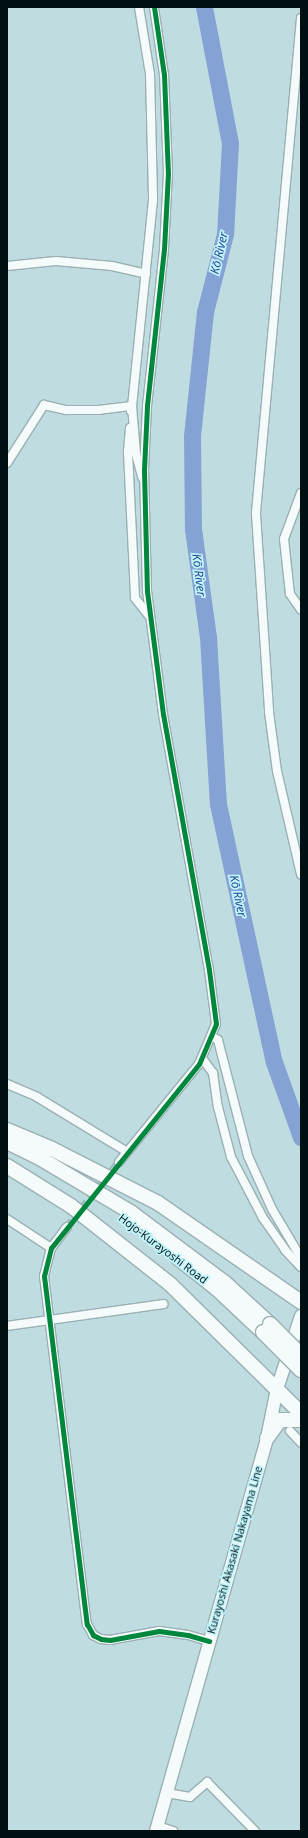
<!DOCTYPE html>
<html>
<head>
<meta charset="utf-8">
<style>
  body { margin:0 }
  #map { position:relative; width:308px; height:1838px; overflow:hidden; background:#bfdce1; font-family:"Open Sans",sans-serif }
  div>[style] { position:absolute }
  .river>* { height:17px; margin:-8.5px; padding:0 8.5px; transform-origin:8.5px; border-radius:8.5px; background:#85a2d5 }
  .minor-tunnel>* { height:8px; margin-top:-4px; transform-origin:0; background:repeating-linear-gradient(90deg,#a2bdc2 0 8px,transparent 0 12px) }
  .roads { filter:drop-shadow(1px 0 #9ab0b3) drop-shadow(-1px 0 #9ab0b3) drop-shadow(0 1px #9ab0b3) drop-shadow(0 -1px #9ab0b3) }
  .minor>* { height:8px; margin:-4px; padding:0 4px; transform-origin:4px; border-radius:4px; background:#f5fafa }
  .primary>* { height:12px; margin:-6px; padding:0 6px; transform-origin:6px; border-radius:6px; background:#f5fafa }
  .motorway>* { height:14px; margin:-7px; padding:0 7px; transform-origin:7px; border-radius:7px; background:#f5fafa }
  .bridges { filter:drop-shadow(1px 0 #9ab0b3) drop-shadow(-1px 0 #9ab0b3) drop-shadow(0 1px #9ab0b3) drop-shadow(0 -1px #9ab0b3) }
  .motorway-bridge>* { height:14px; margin:-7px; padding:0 7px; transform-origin:7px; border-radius:7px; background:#f5fafa }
  .cycleway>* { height:5px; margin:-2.5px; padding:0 2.5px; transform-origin:2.5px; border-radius:2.5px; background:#00873e }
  span { translate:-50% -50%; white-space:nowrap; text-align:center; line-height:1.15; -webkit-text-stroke:3.5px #bff4fb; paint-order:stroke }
  .street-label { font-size:11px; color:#000f11 }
  .water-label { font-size:12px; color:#223e91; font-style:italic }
  .frame { position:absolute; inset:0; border:8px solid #000f11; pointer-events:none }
</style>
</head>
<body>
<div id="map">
  <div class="river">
    <i style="left:204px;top:7px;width:138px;rotate:79.2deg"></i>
    <i style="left:230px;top:143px;width:91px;rotate:93.1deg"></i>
    <i style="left:225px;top:234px;width:81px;rotate:104.4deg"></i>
    <i style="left:205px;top:312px;width:125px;rotate:96deg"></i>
    <i style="left:192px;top:436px;width:93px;rotate:89.4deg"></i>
    <i style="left:193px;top:529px;width:109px;rotate:82.1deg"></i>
    <i style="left:208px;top:637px;width:167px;rotate:86.6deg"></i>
    <i style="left:218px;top:804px;width:264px;rotate:77.8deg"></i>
    <i style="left:274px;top:1062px;width:80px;rotate:70.2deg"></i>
  </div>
  <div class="minor-tunnel">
    <i style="left:67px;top:1227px;width:83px;rotate:-51.3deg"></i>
  </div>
  <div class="roads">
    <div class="minor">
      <i style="left:139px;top:7px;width:68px;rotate:80.7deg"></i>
      <i style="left:150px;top:74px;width:126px;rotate:88.6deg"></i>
      <i style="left:153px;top:200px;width:207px;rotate:95.8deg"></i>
      <i style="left:132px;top:406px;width:48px;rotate:85.2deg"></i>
      <i style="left:136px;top:454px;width:24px;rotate:75deg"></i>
      <i style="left:301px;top:18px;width:498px;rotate:95.2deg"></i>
      <i style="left:256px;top:514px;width:198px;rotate:86.2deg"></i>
      <i style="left:269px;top:712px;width:60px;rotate:82.3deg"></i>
      <i style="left:277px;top:771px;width:106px;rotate:76.9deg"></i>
      <i style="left:7px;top:266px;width:49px;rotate:-5.8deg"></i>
      <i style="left:56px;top:261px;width:56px;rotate:5.1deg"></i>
      <i style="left:112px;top:266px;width:35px;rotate:13deg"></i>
      <i style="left:130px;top:428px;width:25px;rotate:95deg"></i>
      <i style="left:128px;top:453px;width:145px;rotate:87.2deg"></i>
      <i style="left:135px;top:598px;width:24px;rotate:52deg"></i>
      <i style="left:7px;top:463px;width:69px;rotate:-57.5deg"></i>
      <i style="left:44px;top:405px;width:23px;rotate:13deg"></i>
      <i style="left:66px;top:410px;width:32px"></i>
      <i style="left:98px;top:410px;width:34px;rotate:-7deg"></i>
      <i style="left:132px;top:406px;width:5px;rotate:101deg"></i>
      <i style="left:301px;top:493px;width:49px;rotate:110.3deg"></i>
      <i style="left:284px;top:539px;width:55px;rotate:83.8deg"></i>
      <i style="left:290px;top:594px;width:19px;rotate:55deg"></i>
      <i style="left:212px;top:1036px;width:7px;rotate:34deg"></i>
      <i style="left:218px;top:1040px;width:120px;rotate:75.5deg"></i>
      <i style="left:248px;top:1156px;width:58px;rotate:65.6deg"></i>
      <i style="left:272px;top:1209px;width:57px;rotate:59.4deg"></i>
      <i style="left:202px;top:1058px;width:19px;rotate:54deg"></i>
      <i style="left:213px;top:1073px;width:34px;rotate:82deg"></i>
      <i style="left:218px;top:1107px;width:52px;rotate:75.4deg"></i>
      <i style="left:231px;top:1157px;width:69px;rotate:62.3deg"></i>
      <i style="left:263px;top:1218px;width:39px;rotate:55deg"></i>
      <i style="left:285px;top:1250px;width:23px;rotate:47deg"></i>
      <i style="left:7px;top:1084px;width:33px;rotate:23deg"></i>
      <i style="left:37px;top:1097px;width:105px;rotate:31.4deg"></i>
      <i style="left:119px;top:1162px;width:127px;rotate:-50.8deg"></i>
      <i style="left:199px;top:1064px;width:43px;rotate:-67deg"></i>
      <i style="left:216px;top:1024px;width:54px;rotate:-97.4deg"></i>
      <i style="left:209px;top:970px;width:260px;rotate:-100.2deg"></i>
      <i style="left:163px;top:714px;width:124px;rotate:-97.4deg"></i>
      <i style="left:147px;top:591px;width:121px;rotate:-91.4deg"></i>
      <i style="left:144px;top:470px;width:64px;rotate:-87.3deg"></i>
      <i style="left:147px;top:406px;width:158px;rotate:-83.8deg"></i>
      <i style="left:164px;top:249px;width:76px;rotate:-87deg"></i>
      <i style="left:168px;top:173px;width:98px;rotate:-92.3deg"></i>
      <i style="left:164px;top:75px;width:69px;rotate:-98.4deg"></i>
      <i style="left:7px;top:1219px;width:53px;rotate:33.4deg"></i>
      <i style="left:67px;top:1227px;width:26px;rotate:127deg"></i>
      <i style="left:51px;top:1248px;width:29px;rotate:104deg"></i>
      <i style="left:44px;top:1276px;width:351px;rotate:83deg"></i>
      <i style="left:87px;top:1624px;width:13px;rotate:61deg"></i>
      <i style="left:93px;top:1635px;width:9px;rotate:27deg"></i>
      <i style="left:101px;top:1639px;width:9px;rotate:6deg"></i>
      <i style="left:110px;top:1640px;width:50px;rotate:-10.4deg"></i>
      <i style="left:159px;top:1631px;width:29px;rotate:8deg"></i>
      <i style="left:188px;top:1635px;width:22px;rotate:16deg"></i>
      <i style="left:7px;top:1326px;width:158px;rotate:-8deg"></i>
      <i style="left:290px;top:1431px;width:16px;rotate:47deg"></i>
      <i style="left:167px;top:1793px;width:23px;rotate:10deg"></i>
      <i style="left:190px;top:1797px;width:23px;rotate:-41deg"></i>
      <i style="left:207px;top:1782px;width:69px;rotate:45.6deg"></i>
      <i style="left:158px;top:1826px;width:16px;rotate:18deg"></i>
    </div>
    <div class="primary">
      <i style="left:156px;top:1831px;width:408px;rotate:-74.2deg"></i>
      <i style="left:267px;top:1438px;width:50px;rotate:-78.5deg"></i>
      <i style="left:277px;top:1389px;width:77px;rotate:-71.8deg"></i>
    </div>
    <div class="motorway">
      <i style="left:7px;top:1130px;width:49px;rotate:22.9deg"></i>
      <i style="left:52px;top:1149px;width:119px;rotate:27deg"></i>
      <i style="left:158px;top:1203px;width:174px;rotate:34.7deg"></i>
      <i style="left:7px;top:1142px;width:34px;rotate:26deg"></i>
      <i style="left:38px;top:1157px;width:109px;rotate:30.8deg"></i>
      <i style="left:132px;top:1213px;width:115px;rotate:36.9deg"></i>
      <i style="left:224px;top:1282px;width:62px;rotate:42.4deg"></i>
      <i style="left:7px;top:1166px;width:75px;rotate:32deg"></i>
      <i style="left:71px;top:1206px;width:126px;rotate:38.2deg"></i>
      <i style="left:170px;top:1284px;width:184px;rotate:44.6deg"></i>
      <i style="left:178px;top:1258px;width:50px;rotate:38.5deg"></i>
      <i style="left:217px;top:1289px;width:63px;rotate:43.1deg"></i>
      <i style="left:267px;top:1438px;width:22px;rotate:-54deg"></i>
      <i style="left:280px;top:1420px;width:21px"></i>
    </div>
  </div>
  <div class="bridges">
    <div class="motorway-bridge">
      <i style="left:270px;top:1324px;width:44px;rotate:45deg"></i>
      <i style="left:263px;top:1332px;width:54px;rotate:45deg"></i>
    </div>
  </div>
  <div class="cycleway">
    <i style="left:154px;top:7px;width:69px;rotate:81.6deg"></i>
    <i style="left:164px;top:75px;width:98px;rotate:87.7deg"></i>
    <i style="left:168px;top:173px;width:76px;rotate:93deg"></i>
    <i style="left:164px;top:249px;width:158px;rotate:96.2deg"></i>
    <i style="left:147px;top:406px;width:64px;rotate:92.7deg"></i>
    <i style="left:144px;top:470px;width:121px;rotate:88.6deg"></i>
    <i style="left:147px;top:591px;width:124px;rotate:82.6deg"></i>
    <i style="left:163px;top:714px;width:260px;rotate:79.8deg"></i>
    <i style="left:209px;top:970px;width:54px;rotate:82.6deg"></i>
    <i style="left:216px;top:1024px;width:43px;rotate:113deg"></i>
    <i style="left:199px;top:1064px;width:236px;rotate:128.8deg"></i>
    <i style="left:51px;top:1248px;width:29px;rotate:104deg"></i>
    <i style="left:44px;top:1276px;width:351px;rotate:83deg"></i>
    <i style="left:87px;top:1624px;width:13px;rotate:61deg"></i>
    <i style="left:93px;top:1635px;width:9px;rotate:27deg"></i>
    <i style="left:101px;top:1639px;width:9px;rotate:6deg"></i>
    <i style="left:110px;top:1640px;width:50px;rotate:-10.4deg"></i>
    <i style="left:159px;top:1631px;width:29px;rotate:8deg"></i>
    <i style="left:188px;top:1635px;width:22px;rotate:16deg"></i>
  </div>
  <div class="street-label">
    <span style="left:163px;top:1249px;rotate:37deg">Hojo-Kurayoshi Road</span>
    <span style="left:235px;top:1550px;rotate:-74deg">Kurayoshi Akasaki Nakayama Line</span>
  </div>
  <div class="water-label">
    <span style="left:219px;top:253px;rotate:-77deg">Kō River</span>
    <span style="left:199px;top:575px;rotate:83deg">Kō River</span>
    <span style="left:238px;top:896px;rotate:78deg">Kō River</span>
  </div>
  <div class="frame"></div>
</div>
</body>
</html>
